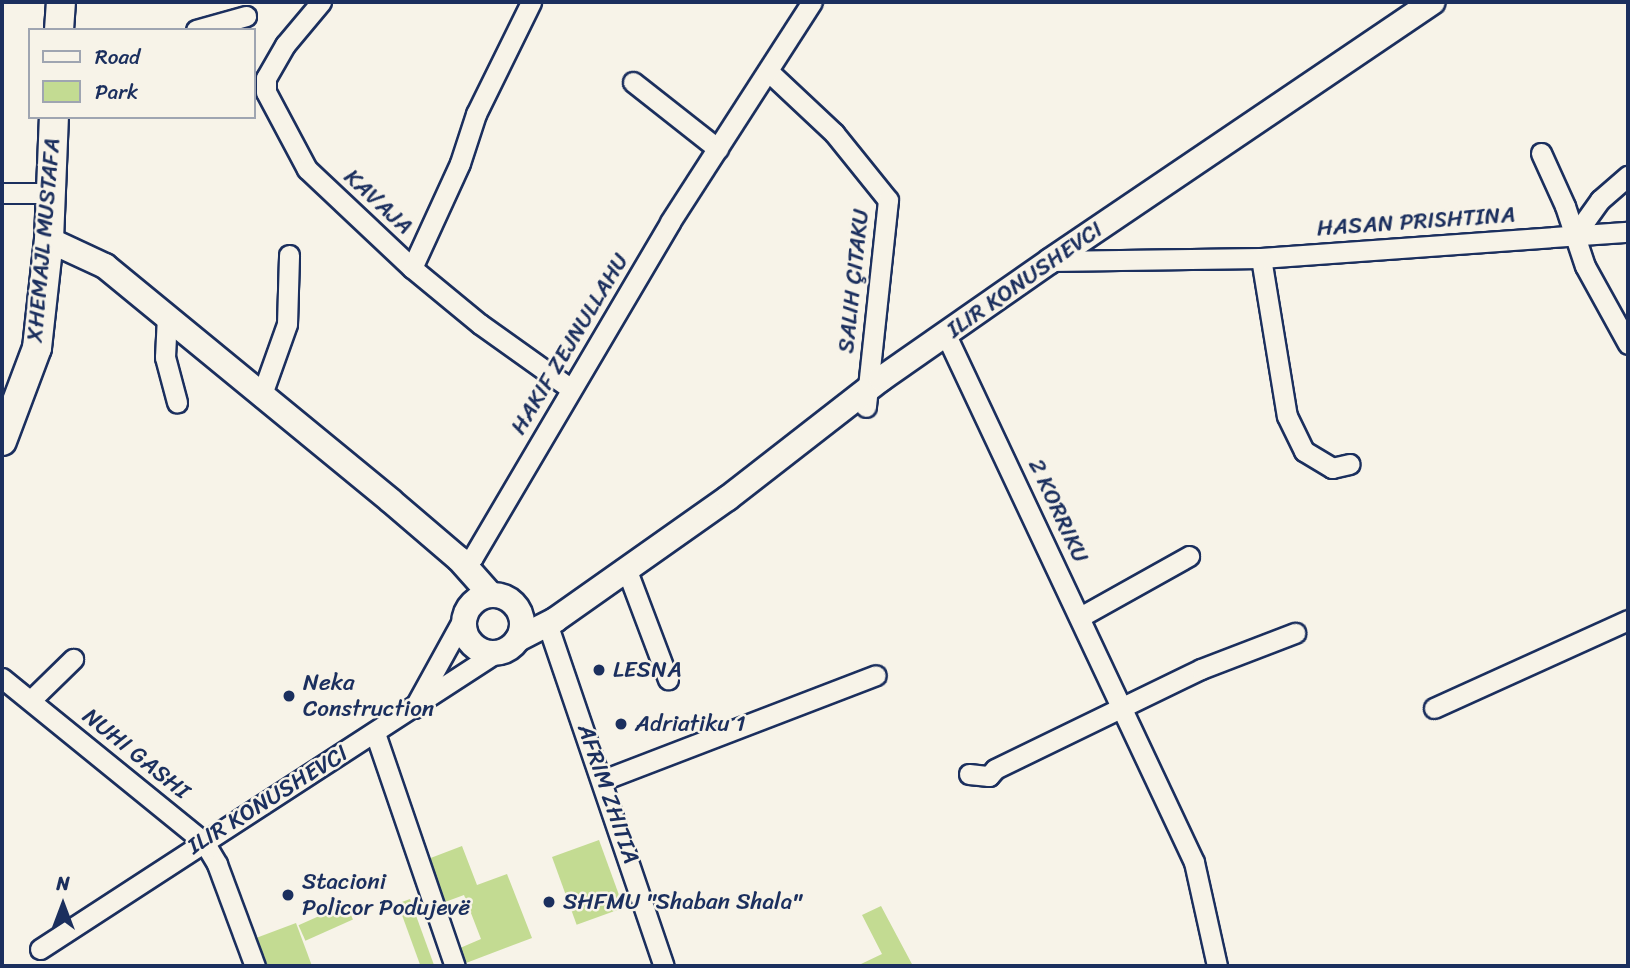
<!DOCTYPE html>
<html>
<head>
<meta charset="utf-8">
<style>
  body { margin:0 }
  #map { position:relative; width:1630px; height:968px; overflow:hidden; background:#f7f3e8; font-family:Sriracha,sans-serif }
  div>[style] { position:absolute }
  .green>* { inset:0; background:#c3db92; transform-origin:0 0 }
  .roads { filter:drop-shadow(2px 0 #1b2f5e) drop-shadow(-2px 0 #1b2f5e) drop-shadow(0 2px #1b2f5e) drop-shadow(0 -2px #1b2f5e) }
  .minor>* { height:19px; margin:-9.5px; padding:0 9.5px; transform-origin:9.5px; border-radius:9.5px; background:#f7f3e8 }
  .tertiary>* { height:24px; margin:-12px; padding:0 12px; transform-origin:12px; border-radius:12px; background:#f7f3e8 }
  .tertiary>.ring { margin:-12px; padding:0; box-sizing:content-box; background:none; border:24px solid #f7f3e8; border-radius:50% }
  .secondary>* { height:28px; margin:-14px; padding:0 14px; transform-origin:14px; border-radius:14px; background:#f7f3e8 }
  .dots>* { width:19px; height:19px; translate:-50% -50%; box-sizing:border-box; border:4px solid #f7f3e8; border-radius:50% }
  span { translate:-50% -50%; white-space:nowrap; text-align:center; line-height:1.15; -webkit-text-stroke:5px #f7f3e8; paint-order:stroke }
  .street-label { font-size:23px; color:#1b2f5e }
  .poi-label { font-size:23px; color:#1b2f5e }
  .left { translate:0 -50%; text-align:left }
  .frame { position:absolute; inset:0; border:4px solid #1b2f5e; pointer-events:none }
  .legend { position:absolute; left:28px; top:28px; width:228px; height:91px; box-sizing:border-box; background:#f7f3e8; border:2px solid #9fa5b1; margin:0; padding:9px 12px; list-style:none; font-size:21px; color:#1b2f5e }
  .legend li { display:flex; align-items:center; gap:14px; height:35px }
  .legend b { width:35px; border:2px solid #9fa5b1 }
  .north { position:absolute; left:28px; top:870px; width:70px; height:70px; -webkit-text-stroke:5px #f7f3e8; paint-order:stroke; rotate:0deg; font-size:19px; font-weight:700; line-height:28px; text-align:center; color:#1b2f5e }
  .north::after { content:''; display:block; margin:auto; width:24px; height:32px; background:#1b2f5e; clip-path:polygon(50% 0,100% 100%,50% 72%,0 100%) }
</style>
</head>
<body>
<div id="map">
  <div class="green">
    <i style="left:599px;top:840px;width:72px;height:50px;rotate:70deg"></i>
    <i style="clip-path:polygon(462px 846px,477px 885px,507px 874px,532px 938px,466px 963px,460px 948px,481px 939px,464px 895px,445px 902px,428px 859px)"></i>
    <i style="left:410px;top:899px;width:72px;height:13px;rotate:70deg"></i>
    <i style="left:346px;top:904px;width:17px;height:52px;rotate:66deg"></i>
    <i style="clip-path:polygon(881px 906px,913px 966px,861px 964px,882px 954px,862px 915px)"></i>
    <i style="clip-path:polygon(296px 923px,312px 966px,266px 966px,256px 938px)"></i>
  </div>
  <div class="roads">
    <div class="minor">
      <i style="left:321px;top:2px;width:56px;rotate:129.9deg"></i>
      <i style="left:285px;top:45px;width:38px;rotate:120deg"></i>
      <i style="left:266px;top:78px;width:14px;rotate:90deg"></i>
      <i style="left:266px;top:92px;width:87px;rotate:62deg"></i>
      <i style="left:307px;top:169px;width:144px;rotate:43.3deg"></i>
      <i style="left:412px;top:268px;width:88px;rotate:39.5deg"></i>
      <i style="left:480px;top:324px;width:112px;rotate:35.5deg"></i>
      <i style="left:196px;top:30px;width:52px;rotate:-15.6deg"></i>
      <i style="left:768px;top:71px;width:91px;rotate:43.2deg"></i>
      <i style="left:834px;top:133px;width:86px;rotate:51.1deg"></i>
      <i style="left:888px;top:200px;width:208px;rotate:96.1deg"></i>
      <i style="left:633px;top:82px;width:108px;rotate:38.2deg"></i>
      <i style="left:1541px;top:153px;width:58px;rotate:65.6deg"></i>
      <i style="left:1565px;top:206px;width:63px;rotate:71.6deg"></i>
      <i style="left:1585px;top:266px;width:89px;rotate:61.1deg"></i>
      <i style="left:2px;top:193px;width:48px"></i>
      <i style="left:1575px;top:235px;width:43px;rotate:-54.5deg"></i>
      <i style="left:1600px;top:200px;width:37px;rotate:-41deg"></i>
      <i style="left:1261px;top:258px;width:160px;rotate:80.7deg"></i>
      <i style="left:1287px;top:416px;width:39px;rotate:64deg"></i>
      <i style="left:1304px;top:451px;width:33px;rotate:31deg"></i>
      <i style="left:1332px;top:468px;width:18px;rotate:-13deg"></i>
      <i style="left:1050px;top:261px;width:211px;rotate:-0.8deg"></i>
      <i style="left:1261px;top:258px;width:368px;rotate:-4.1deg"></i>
      <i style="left:412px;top:268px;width:115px;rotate:-65.4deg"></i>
      <i style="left:460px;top:163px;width:52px;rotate:-71.9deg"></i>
      <i style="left:476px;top:114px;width:125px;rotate:-63.8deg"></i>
      <i style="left:167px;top:316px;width:41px;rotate:92.8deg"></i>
      <i style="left:165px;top:357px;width:47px;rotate:75.1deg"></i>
      <i style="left:946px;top:335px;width:582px;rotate:64.8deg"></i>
      <i style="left:1194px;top:862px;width:107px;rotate:77.5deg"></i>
      <i style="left:261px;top:397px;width:77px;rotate:-70.4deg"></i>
      <i style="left:287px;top:324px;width:69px;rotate:-88.3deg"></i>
      <i style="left:464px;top:564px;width:11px;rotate:-38deg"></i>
      <i style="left:473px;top:557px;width:389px;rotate:-59.5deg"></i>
      <i style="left:670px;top:222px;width:262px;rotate:-57.2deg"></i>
      <i style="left:626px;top:568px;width:119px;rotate:69.3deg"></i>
      <i style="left:1080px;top:617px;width:125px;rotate:-29.2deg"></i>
      <i style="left:547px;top:623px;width:362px;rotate:71.2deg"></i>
      <i style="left:2px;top:678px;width:260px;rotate:39.1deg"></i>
      <i style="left:204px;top:842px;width:26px;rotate:59deg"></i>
      <i style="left:217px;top:864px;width:109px;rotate:69.6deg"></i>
      <i style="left:31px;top:700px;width:59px;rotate:-44.3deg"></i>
      <i style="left:414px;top:708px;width:110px;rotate:-61.1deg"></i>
      <i style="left:1434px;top:708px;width:213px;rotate:-24.4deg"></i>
      <i style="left:375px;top:733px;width:246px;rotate:71.1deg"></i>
      <i style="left:969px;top:774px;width:20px;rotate:6deg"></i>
      <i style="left:989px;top:776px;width:9px;rotate:-49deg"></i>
      <i style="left:995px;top:769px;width:229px;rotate:-25.9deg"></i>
      <i style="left:1201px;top:669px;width:101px;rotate:-21deg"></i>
      <i style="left:603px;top:780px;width:292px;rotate:-21deg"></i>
      <i style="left:40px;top:949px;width:545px;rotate:-33.02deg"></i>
    </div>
    <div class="tertiary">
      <i style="left:49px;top:240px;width:62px;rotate:24.9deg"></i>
      <i style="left:105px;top:266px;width:370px;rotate:39.4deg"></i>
      <i style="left:391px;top:501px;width:89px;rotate:40.5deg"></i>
      <i style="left:459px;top:559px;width:48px;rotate:48.4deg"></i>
      <i class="ring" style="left:464px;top:595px;width:34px;height:34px"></i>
      <i style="left:518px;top:639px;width:42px;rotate:-27.2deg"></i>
      <i style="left:555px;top:620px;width:212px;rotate:-35.2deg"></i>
      <i style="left:728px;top:498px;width:194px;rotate:-37.9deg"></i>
      <i style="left:881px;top:379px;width:206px;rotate:-34.9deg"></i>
      <i style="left:1050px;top:261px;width:462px;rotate:-34.1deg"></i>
    </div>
    <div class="secondary">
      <i style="left:59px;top:30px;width:28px;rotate:-86deg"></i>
      <i style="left:2px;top:441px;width:99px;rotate:-69.4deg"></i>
      <i style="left:37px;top:348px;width:109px;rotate:-83.7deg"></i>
      <i style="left:49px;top:240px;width:123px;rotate:-87.7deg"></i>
    </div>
  </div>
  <div class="dots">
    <i style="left:599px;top:670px;background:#1b2f5e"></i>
    <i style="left:289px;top:696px;background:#1b2f5e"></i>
    <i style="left:621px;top:724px;background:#1b2f5e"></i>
    <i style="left:288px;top:895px;background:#1b2f5e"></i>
    <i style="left:549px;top:902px;background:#1b2f5e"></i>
  </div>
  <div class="street-label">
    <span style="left:378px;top:202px;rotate:43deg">KAVAJA</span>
    <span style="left:1416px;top:222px;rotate:-4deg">HASAN PRISHTINA</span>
    <span style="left:44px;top:240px;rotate:-85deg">XHEMAJL MUSTAFA</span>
    <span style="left:1025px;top:280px;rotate:-35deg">ILIR KONUSHEVCI</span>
    <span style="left:854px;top:281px;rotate:-84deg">SALIH ÇITAKU</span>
    <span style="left:570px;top:344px;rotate:-59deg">HAKIF ZEJNULLAHU</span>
    <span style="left:1058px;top:511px;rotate:65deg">2 KORRIKU</span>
    <span style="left:136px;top:754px;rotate:39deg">NUHI GASHI</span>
    <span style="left:608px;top:794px;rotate:71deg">AFRIM ZHITIA</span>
    <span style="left:268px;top:800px;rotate:-32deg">ILIR KONUSHEVCI</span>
  </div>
  <div class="poi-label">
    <span class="left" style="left:613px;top:670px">LESNA</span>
    <span class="left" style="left:303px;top:696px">Neka<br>Construction</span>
    <span class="left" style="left:635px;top:724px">Adriatiku 1</span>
    <span class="left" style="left:302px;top:895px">Stacioni<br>Policor Podujevë</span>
    <span class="left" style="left:563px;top:902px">SHFMU "Shaban Shala"</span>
  </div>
  <div class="frame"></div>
  <ul class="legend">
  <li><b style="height:9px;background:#f7f3e8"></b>Road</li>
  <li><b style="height:19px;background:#c3db92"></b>Park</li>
  </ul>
  <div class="north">N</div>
</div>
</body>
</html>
